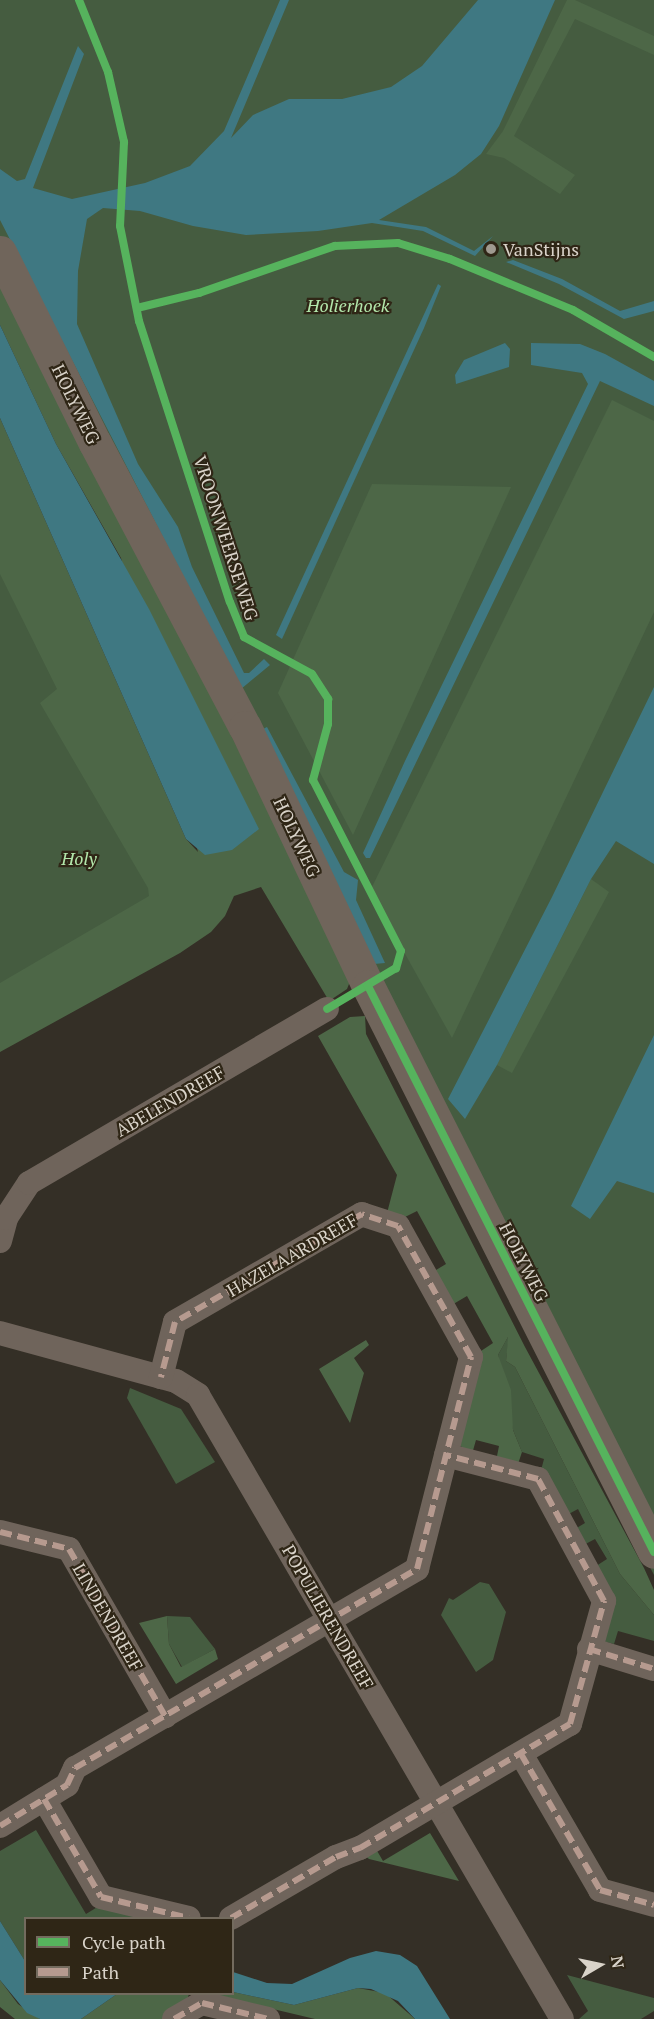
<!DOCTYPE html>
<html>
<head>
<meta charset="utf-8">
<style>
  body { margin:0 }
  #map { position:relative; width:654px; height:2019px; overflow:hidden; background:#342f26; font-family:"PT Serif",serif }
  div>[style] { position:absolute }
  .green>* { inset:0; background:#455c40 }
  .forest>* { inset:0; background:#4d6747 }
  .water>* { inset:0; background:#3f7882 }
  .street>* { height:24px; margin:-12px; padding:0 12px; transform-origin:12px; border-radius:12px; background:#6f645b }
  .secondary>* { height:33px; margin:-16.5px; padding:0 16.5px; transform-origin:16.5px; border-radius:16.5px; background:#70655b }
  .quiet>* { height:6px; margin-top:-3px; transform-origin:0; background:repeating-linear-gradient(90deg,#b69a8f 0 12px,transparent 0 18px) }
  .cycleway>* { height:8px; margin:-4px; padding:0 4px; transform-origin:4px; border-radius:4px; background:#56b35d }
  .dots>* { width:16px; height:16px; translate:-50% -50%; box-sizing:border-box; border:3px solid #2f2616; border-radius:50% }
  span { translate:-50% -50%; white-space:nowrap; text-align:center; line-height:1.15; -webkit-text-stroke:4.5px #2f2616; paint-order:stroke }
  .poi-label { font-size:18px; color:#d9d3c9 }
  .left { translate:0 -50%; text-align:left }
  .park-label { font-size:18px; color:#b3e7ab; font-style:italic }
  .street-label { font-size:18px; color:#d9d3c9 }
  .legend { position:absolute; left:24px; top:1917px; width:210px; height:78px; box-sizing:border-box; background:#2f2616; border:2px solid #736b5e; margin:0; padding:8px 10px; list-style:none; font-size:18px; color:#d9d3c9 }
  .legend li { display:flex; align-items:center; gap:12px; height:30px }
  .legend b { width:30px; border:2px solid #736b5e }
  .north { position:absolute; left:570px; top:1935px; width:60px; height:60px; -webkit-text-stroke:4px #2f2616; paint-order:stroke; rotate:81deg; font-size:16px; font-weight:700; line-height:24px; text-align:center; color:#d9d3c9 }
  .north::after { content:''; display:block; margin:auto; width:21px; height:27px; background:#d9d3c9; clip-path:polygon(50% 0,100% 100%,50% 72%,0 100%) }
</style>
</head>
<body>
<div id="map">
  <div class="green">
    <i style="clip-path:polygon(0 0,654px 0,654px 1575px,0 299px)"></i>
    <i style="clip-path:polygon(0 482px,181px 892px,0 998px)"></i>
    <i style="clip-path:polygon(509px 1335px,506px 1361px,515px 1367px,620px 1574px,654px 1615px,654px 1641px,618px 1631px,614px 1644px,602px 1641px,593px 1568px,607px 1559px,595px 1539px,578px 1548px,570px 1532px,585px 1523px,578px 1509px,563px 1517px,540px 1474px,544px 1459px,522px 1452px,513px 1430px,498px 1355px)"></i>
    <i style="clip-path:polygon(130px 1388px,181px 1409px,215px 1462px,176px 1484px,127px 1398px)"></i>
    <i style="clip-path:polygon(480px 1582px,489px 1584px,506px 1612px,493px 1660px,476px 1672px,441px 1615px,449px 1598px,453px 1600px)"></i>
    <i style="clip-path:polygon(167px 1616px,190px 1617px,215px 1649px,182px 1667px,169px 1644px)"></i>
    <i style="clip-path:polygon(36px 1830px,86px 1914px,104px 1903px,172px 1918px,26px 1918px,25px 1961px,0 1921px,0 1851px)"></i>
    <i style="clip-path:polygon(567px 1975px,654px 1998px,654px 2011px,641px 2019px,579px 2019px,588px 2011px)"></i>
  </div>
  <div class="forest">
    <i style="clip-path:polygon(567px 0,575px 0,654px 36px,654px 55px,575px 19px,514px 136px,575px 175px,560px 194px,504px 158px,486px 154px,503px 131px)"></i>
    <i style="clip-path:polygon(0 276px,119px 508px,351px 979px,347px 989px,329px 1001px,261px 887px,234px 896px,225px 916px,211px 932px,180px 953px,0 1052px,0 983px,149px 896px,148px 888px,40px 703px,57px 689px,0 574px,0 418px,186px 839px,198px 852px,121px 558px,56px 444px,0 325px)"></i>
    <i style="clip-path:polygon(612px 400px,654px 421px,654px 612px,452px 1038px,370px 891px)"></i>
    <i style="clip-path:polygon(372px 484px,511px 487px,353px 835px,278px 693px)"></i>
    <i style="clip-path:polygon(591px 879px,609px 892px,512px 1073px,497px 1065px)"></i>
    <i style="clip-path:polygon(365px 1016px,366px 1034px,525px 1347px,644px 1568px,654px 1590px,654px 1615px,620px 1574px,515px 1367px,506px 1361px,508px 1337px,498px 1355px,511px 1390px,513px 1430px,522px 1452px,517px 1467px,496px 1461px,499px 1446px,476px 1440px,472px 1454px,459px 1445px,481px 1351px,493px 1343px,467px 1296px,450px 1306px,431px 1273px,446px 1264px,417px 1211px,403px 1218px,387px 1213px,397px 1175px,318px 1036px,350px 1017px)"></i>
    <i style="clip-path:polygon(366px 1340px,369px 1345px,354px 1358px,364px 1373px,350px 1423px,319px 1369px)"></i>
    <i style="clip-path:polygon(167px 1616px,169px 1644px,181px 1667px,215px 1649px,218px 1659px,176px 1684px,139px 1623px)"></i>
    <i style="clip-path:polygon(430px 1833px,459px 1881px,369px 1859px,364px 1855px,376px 1849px,383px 1861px)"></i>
    <i style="clip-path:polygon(0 1980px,18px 2004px,40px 2019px,15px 2019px,0 2007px)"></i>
    <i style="clip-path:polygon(358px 1988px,385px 1993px,415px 2019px,315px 2019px,209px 1994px,233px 1992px,294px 2005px)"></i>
    <i style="clip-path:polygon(117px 1994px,189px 1994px,185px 2006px,163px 2019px,81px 2019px)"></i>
  </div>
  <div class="water">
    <i style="clip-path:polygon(280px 0,289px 0,231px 138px,253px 115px,289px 99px,342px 99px,391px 87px,422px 66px,478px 0,555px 0,499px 126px,481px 154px,455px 175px,379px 220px,426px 227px,474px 251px,493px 236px,475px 256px,423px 231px,372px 223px,318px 231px,246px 235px,193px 226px,140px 211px,103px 208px,87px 219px,78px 271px,77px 324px,138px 464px,178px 527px,192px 567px,244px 673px,249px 673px,264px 659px,270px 665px,241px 689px,0 220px,0 169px,17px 181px,25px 179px,78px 46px,84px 54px,33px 188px,72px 199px,145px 183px,190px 166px,224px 131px)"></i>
    <i style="clip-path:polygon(513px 260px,562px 279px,620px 311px,654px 301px,654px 311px,624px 319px,559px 284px,506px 262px)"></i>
    <i style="clip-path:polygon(438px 284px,441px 286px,424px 328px,282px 639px,276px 635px)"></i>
    <i style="clip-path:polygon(0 325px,56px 444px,149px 609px,259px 829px,232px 850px,205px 855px,186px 839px,0 418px)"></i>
    <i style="clip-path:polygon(505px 343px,510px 349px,509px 367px,456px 384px,455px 375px,464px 360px)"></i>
    <i style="clip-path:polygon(531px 343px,580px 344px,605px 354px,654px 381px,654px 406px,600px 381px,370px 858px,366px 858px,363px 853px,405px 761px,588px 384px,582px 373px,531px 365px)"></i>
    <i style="clip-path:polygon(654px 687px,654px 864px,616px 841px,591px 879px,497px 1065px,465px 1119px,448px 1099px,552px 897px)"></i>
    <i style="clip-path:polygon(267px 727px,344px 872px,358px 880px,356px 900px,385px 963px,374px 964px,263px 729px)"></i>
    <i style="clip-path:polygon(654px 1035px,654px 1193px,617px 1181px,590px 1219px,571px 1206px)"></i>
    <i style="clip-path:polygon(0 1921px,25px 1961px,26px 1994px,117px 1994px,81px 2019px,40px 2019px,27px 2013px,0 1980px)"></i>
    <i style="clip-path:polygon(376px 1951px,400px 1955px,417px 1966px,450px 2019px,415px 2019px,398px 2001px,371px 1989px,358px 1988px,294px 2005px,233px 1992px,233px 1972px,267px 1983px,292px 1984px,350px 1958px)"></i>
  </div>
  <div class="street">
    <i style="left:0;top:1241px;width:24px;rotate:-75deg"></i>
    <i style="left:6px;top:1218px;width:42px;rotate:-56.7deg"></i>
    <i style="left:29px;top:1183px;width:345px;rotate:-30.3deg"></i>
    <i style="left:0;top:1333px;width:182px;rotate:15.3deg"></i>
    <i style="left:176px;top:1381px;width:26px;rotate:32deg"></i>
    <i style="left:198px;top:1395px;width:722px;rotate:59.74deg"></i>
    <i style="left:0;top:1532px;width:71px;rotate:13.8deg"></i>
    <i style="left:69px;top:1549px;width:193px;rotate:60.1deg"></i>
    <i style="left:589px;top:1649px;width:68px;rotate:17.1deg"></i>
    <i style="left:521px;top:1754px;width:157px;rotate:59.8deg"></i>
    <i style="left:600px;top:1890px;width:56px;rotate:15.5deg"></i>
    <i style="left:44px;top:1799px;width:113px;rotate:59.8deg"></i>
    <i style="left:101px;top:1897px;width:90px;rotate:13.4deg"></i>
    <i style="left:0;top:1826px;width:79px;rotate:-31.5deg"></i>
    <i style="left:67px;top:1785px;width:19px;rotate:-65deg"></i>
    <i style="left:75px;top:1768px;width:396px;rotate:-30.2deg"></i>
    <i style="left:417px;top:1569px;width:219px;rotate:-75.7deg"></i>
    <i style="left:471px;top:1357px;width:150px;rotate:-119.1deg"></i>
    <i style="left:398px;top:1226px;width:38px;rotate:-162deg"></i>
    <i style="left:362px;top:1214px;width:216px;rotate:150deg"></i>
    <i style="left:175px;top:1322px;width:57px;rotate:104.3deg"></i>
    <i style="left:231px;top:1918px;width:121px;rotate:-30.2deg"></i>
    <i style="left:336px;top:1857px;width:26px;rotate:-21deg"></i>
    <i style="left:360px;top:1848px;width:244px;rotate:-30.6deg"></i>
    <i style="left:570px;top:1724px;width:128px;rotate:-74.5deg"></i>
    <i style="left:604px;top:1601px;width:139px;rotate:-118.4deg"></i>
    <i style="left:538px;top:1479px;width:95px;rotate:-165.4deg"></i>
    <i style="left:174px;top:2019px;width:32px;rotate:-30deg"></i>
    <i style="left:202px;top:2003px;width:68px;rotate:13.6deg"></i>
  </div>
  <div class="secondary">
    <i style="left:0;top:252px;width:213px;rotate:63.6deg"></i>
    <i style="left:95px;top:443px;width:321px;rotate:62.2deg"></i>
    <i style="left:245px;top:727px;width:287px;rotate:64.6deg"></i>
    <i style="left:368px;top:986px;width:634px;rotate:63.19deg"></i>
  </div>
  <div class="quiet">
    <i style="left:0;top:1532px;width:71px;rotate:13.8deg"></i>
    <i style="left:69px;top:1549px;width:193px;rotate:60.1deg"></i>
    <i style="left:589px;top:1649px;width:68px;rotate:17.1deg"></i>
    <i style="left:521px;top:1754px;width:157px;rotate:59.8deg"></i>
    <i style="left:600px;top:1890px;width:56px;rotate:15.5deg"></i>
    <i style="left:44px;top:1799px;width:113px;rotate:59.8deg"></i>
    <i style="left:101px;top:1897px;width:90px;rotate:13.4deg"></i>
    <i style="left:0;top:1826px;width:79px;rotate:-31.5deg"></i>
    <i style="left:67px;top:1785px;width:19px;rotate:-65deg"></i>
    <i style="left:75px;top:1768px;width:396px;rotate:-30.2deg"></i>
    <i style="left:417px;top:1569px;width:219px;rotate:-75.7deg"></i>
    <i style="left:471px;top:1357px;width:150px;rotate:-119.1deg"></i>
    <i style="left:398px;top:1226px;width:38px;rotate:-162deg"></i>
    <i style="left:362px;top:1214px;width:216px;rotate:150deg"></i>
    <i style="left:175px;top:1322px;width:57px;rotate:104.3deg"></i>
    <i style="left:231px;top:1918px;width:121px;rotate:-30.2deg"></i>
    <i style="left:336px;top:1857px;width:26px;rotate:-21deg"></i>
    <i style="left:360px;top:1848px;width:244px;rotate:-30.6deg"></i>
    <i style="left:570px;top:1724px;width:128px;rotate:-74.5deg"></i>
    <i style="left:604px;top:1601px;width:139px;rotate:-118.4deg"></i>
    <i style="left:538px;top:1479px;width:95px;rotate:-165.4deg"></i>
    <i style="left:174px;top:2019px;width:32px;rotate:-30deg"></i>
    <i style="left:202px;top:2003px;width:68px;rotate:13.6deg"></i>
  </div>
  <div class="cycleway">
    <i style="left:79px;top:0;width:78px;rotate:68.1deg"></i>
    <i style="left:108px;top:72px;width:72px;rotate:77.1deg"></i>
    <i style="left:124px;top:142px;width:84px;rotate:92.7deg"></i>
    <i style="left:120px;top:226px;width:97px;rotate:78.7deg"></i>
    <i style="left:139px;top:321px;width:295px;rotate:72.1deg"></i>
    <i style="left:230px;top:602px;width:38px;rotate:68deg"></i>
    <i style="left:244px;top:637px;width:77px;rotate:28.6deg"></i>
    <i style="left:312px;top:674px;width:30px;rotate:57deg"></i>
    <i style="left:328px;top:699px;width:25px;rotate:90deg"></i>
    <i style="left:328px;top:724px;width:58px;rotate:105deg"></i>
    <i style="left:313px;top:780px;width:192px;rotate:62.8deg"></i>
    <i style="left:401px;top:951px;width:18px;rotate:106deg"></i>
    <i style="left:396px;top:968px;width:80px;rotate:149.3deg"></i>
    <i style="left:137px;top:308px;width:64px;rotate:-13.6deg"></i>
    <i style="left:199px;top:293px;width:144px;rotate:-19.1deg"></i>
    <i style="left:335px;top:246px;width:63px;rotate:-2.7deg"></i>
    <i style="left:398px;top:243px;width:54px;rotate:17.1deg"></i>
    <i style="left:450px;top:259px;width:133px;rotate:22.5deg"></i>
    <i style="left:573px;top:310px;width:94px;rotate:30.1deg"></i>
    <i style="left:368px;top:986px;width:634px;rotate:63.19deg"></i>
  </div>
  <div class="dots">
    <i style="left:491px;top:249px;background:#9f9a90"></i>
  </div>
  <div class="poi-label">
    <span class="left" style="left:503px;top:249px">VanStijns</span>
  </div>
  <div class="park-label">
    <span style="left:348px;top:305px">Holierhoek</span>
    <span style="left:79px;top:858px">Holy</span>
  </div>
  <div class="street-label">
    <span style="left:76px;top:404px;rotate:64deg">HOLYWEG</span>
    <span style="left:226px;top:538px;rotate:72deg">VROONWEERSEWEG</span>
    <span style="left:297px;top:837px;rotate:65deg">HOLYWEG</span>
    <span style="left:170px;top:1101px;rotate:-30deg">ABELENDREEF</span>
    <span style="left:292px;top:1255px;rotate:-30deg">HAZELAARDREEF</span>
    <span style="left:524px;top:1262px;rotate:63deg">HOLYWEG</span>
    <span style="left:108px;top:1617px;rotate:60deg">LINDENDREEF</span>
    <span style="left:328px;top:1617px;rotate:60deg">POPULIERENDREEF</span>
  </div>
  <ul class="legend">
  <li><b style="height:8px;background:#56b35d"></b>Cycle path</li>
  <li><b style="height:8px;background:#b69a8f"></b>Path</li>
  </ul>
  <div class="north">N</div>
</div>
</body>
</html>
